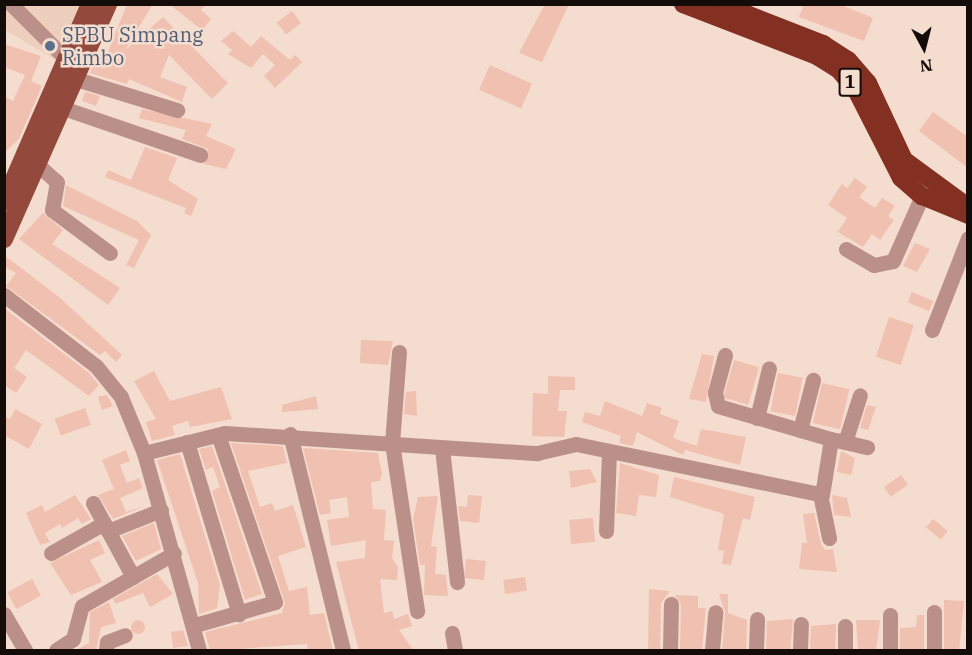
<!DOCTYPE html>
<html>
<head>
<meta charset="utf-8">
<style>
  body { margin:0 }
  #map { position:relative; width:972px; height:655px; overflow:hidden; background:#f4dccf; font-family:"IBM Plex Serif",serif }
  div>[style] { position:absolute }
  .built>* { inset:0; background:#eecebd }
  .building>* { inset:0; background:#f0c0b1; transform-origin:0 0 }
  .round { border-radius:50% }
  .minor>* { height:15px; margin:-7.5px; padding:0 7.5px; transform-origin:7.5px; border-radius:7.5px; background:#bb9088 }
  .major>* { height:18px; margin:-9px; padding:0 9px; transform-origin:9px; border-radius:9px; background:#934a3d }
  .highway>* { height:18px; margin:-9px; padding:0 9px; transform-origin:9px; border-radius:9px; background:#832f21 }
  .dots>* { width:16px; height:16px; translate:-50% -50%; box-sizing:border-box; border:3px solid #f4dccf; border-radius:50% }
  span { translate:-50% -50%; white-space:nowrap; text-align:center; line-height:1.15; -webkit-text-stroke:5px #f4dccf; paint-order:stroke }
  .shield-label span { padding:2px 4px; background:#f4dccf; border:2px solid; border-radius:4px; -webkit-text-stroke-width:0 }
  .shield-label { font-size:18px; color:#140c08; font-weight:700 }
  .service-label { font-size:20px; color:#4e5e75 }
  .left { translate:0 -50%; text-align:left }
  .frame { position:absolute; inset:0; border:6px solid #140c08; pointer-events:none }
  .north { position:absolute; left:894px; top:18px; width:60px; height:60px; -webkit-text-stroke:4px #f4dccf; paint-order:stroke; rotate:173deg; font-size:16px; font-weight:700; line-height:24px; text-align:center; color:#140c08 }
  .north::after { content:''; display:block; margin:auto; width:21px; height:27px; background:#140c08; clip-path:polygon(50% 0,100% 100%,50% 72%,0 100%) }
</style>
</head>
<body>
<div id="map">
  <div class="built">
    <i style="clip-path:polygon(5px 5px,80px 5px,61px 63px,5px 30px)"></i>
  </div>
  <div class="building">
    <i style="clip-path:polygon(127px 4px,153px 4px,125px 50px,163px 17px,228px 83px,212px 99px,169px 55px,160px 77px,187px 87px,182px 102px,129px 79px,127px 84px,90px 73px,96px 59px,104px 62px)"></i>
    <i style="clip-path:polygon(169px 4px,206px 4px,201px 10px,211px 19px,202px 30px)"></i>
    <i style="clip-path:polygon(545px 4px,569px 4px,542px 62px,519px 53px)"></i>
    <i style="clip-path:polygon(804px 4px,839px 4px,873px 18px,864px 41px,799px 17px)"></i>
    <i style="left:292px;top:11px;width:15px;height:19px;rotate:53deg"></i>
    <i style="clip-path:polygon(233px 31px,251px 47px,261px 36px,290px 60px,295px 55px,302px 62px,275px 88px,264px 76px,275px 65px,263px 54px,251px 68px,228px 54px,232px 50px,221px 41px)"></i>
    <i style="clip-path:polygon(4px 44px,41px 56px,31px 81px,42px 86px,19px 139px,4px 153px,4px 96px,13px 101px,25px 75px,4px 67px)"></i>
    <i style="left:490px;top:65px;width:46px;height:27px;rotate:24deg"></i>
    <i style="clip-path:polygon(85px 92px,100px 96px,96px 106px,82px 101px)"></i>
    <i style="clip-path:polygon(142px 109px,212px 124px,206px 136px,236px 149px,226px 169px,204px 164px,208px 149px,182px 139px,186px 130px,139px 118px)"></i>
    <i style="clip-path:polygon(933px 112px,968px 137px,968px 168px,919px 131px)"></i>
    <i style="clip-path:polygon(145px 147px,177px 158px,168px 180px,198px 199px,191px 216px,184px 213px,186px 208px,105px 177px,108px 170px,131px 180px)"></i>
    <i style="clip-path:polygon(855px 178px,867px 187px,859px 197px,875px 208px,882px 198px,895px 206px,888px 216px,894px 220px,880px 240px,872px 234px,863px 247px,838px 232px,847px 218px,828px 205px,842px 184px,847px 188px)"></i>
    <i style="clip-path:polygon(66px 185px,137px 221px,151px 235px,134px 268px,126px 265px,139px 240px,63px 206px)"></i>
    <i style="clip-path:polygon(43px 213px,63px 230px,52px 244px,120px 288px,108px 305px,19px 239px)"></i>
    <i style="clip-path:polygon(915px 243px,930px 249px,917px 272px,903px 266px)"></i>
    <i style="clip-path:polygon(4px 255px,59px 297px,122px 355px,116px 362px,105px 351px,100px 355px,6px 286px,16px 273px,4px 267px)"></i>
    <i style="left:912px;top:292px;width:23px;height:11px;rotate:23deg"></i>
    <i style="clip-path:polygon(4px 308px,89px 373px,99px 385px,89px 396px,26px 350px,14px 368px,27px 377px,16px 393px,4px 385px)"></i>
    <i style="left:889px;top:317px;width:26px;height:42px;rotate:18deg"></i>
    <i style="clip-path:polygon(361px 340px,393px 341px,388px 365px,360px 363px)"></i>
    <i style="clip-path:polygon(702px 354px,714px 356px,706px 402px,689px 399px)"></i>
    <i style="left:734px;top:360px;width:26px;height:39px;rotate:16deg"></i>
    <i style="clip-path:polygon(154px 371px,170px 401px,221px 387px,232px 419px,190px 427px,188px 421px,172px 426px,175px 435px,152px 441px,146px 422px,156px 419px,134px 381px)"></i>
    <i style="left:778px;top:373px;width:25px;height:39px;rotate:11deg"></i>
    <i style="clip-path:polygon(548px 376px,575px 377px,575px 390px,560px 390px,558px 411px,567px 411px,564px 437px,532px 436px,533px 393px,548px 394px)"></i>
    <i style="left:822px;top:383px;width:28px;height:41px;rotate:13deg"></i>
    <i style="clip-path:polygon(416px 391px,417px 416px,404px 414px,406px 392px)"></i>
    <i style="clip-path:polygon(107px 395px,113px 406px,102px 410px,98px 397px)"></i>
    <i style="clip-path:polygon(316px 396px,318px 409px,282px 412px,282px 405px)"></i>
    <i style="clip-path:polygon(605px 401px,642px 416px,647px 403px,662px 408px,660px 414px,679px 421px,673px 438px,697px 446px,701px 429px,746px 437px,740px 465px,685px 450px,683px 455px,637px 432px,633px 446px,619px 443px,621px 436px,582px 422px,585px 412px,600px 416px)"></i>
    <i style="clip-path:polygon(867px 405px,876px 407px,868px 430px,860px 428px)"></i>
    <i style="left:85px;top:408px;width:18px;height:32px;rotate:71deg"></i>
    <i style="clip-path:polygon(15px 409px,42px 424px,29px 449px,4px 435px,4px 416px,10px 419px)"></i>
    <i style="clip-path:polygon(231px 443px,283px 446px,287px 463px,248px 471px,260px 507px,272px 503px,275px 511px,293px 505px,306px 547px,278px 556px,289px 591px,307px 587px,310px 615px,324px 613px,333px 651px,308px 651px,307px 644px,210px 651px,205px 632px,282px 613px,285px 603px)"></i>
    <i style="clip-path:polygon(212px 446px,262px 594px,245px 600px,212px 491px,220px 487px,213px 467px,206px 470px,199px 449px)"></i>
    <i style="clip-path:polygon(303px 448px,378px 453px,382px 474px,380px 481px,371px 482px,373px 509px,386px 510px,384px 540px,394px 541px,392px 558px,398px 567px,397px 580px,380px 579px,384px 613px,392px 611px,394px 619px,408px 614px,412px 626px,399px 630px,414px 651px,359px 651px,336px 562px,365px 558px,366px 540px,331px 546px,327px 520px,349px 517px,347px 497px,329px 500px,331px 513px,320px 515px)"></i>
    <i style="clip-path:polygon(126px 450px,130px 461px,120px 465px,127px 483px,139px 478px,143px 488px,120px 498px,126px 512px,145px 506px,113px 519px,98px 495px,114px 489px,102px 460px)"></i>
    <i style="clip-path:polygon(841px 451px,855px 458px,851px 475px,837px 472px)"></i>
    <i style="clip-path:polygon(180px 454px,220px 585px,217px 608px,199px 614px,198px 583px,157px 460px)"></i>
    <i style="clip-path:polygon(620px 463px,659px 475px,656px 497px,639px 495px,636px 516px,616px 513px)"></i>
    <i style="clip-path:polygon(590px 469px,597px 482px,571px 488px,569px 471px)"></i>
    <i style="left:901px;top:475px;width:12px;height:21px;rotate:55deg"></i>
    <i style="clip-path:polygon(674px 477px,755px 497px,750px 520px,743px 518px,731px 565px,722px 564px,724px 551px,718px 550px,724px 514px,670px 497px)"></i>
    <i style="clip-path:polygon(75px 495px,91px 519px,82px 524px,78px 518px,62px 528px,60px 524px,45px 533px,50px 542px,40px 545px,26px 513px,42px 505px,45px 512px)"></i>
    <i style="clip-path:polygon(468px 495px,482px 496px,479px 523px,460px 521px,458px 506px,467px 507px)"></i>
    <i style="clip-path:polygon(832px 495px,847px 498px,851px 517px,834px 515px)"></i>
    <i style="clip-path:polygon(438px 496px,431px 546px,437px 547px,435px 574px,446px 575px,448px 596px,424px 595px,425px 565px,420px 565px,413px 519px,418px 497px)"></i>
    <i style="clip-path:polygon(814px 513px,821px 544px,825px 550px,833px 549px,837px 572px,799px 569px,802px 543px,807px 543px,803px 514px)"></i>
    <i style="left:593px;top:518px;width:24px;height:24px;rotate:85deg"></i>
    <i style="left:933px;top:519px;width:19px;height:11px;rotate:39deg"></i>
    <i style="clip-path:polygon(154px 523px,161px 549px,136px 561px,122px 536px)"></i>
    <i style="clip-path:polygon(99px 540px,105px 553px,90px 560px,102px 582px,71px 595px,50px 563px)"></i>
    <i style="left:466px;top:559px;width:20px;height:19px;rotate:6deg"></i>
    <i style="clip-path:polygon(157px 574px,173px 594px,150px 607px,143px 593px,115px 604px,113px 599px)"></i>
    <i style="left:525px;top:577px;width:14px;height:22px;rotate:82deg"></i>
    <i style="left:32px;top:579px;width:19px;height:28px;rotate:62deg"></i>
    <i style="clip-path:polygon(649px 589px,670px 591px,661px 603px,660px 651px,648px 650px)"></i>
    <i style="clip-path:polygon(719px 594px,728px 594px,728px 613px,747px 620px,746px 651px,722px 651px,725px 612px)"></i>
    <i style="clip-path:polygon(675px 595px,698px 596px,698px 608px,706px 608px,702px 649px,680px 651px,681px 604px)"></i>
    <i style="clip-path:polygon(944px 600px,964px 601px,959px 651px,944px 651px)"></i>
    <i style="clip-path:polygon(109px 602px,116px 623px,101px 627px,96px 651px,74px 651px,89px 643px,90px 612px)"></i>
    <i style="clip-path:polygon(917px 615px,924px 615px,924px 651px,900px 651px,900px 628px,916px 627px)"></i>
    <i style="clip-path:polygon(793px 619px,790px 651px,766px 651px,767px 621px)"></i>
    <i class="round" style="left:131px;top:620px;width:14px;height:14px"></i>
    <i style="clip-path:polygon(856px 620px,880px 620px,876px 651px,858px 651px)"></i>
    <i style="clip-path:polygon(836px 624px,835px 651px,810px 651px,811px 626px)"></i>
    <i style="clip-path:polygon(183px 630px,188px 646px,173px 648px,171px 632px)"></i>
  </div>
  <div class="minor">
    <i style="left:11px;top:4px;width:81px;rotate:45deg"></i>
    <i style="left:76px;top:79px;width:106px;rotate:17.1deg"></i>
    <i style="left:63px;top:108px;width:145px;rotate:18.9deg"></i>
    <i style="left:38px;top:165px;width:25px;rotate:42deg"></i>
    <i style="left:57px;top:182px;width:28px;rotate:100deg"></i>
    <i style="left:52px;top:210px;width:72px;rotate:36.6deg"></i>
    <i style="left:846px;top:249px;width:32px;rotate:30deg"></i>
    <i style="left:874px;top:265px;width:19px;rotate:-12deg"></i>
    <i style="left:893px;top:261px;width:71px;rotate:-66deg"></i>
    <i style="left:4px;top:295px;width:116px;rotate:37.7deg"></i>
    <i style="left:96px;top:366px;width:40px;rotate:51deg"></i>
    <i style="left:121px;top:397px;width:61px;rotate:67.7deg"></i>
    <i style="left:144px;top:453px;width:205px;rotate:74.4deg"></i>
    <i style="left:932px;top:330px;width:99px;rotate:-68.6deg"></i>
    <i style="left:399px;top:352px;width:91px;rotate:94.4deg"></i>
    <i style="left:392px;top:443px;width:170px;rotate:81.5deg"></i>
    <i style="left:725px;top:355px;width:39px;rotate:105deg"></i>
    <i style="left:715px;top:393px;width:13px;rotate:77deg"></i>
    <i style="left:718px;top:406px;width:118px;rotate:16.3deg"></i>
    <i style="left:831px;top:439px;width:57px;rotate:99.1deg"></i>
    <i style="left:757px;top:418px;width:51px;rotate:-76.5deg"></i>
    <i style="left:800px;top:430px;width:52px;rotate:-75.4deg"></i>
    <i style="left:290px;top:434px;width:222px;rotate:76.2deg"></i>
    <i style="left:836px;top:440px;width:32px;rotate:13deg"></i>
    <i style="left:187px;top:442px;width:180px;rotate:73.2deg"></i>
    <i style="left:845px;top:442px;width:49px;rotate:-72.3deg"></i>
    <i style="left:442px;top:448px;width:135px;rotate:83.6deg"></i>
    <i style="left:144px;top:453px;width:83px;rotate:-13.9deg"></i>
    <i style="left:225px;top:433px;width:313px;rotate:3.7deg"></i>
    <i style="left:537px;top:453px;width:40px;rotate:-13deg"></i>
    <i style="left:576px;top:444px;width:249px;rotate:11.6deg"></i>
    <i style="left:820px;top:494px;width:45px;rotate:78.4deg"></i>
    <i style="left:93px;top:503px;width:84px;rotate:61.6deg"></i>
    <i style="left:108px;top:531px;width:57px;rotate:-21.6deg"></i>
    <i style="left:606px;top:531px;width:79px;rotate:-87.8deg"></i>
    <i style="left:51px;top:553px;width:61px;rotate:-29.5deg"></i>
    <i style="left:4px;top:614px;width:42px;rotate:59.7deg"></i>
    <i style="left:890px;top:615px;width:35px;rotate:90deg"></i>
    <i style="left:195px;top:625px;width:83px;rotate:-16deg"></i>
    <i style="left:275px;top:602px;width:176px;rotate:-108.8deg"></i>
    <i style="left:452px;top:633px;width:17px;rotate:80deg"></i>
    <i style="left:56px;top:650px;width:20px;rotate:-33deg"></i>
    <i style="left:73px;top:639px;width:34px;rotate:-75deg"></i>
    <i style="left:82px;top:606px;width:106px;rotate:-29.9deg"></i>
    <i style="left:106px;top:650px;width:8px;rotate:-83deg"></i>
    <i style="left:107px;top:642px;width:19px;rotate:-21deg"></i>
    <i style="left:670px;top:650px;width:46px;rotate:-88.8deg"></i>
    <i style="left:712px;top:650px;width:38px;rotate:-85deg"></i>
    <i style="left:756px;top:650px;width:31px;rotate:-88deg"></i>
    <i style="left:800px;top:650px;width:26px;rotate:-88deg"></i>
    <i style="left:845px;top:650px;width:24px;rotate:-90deg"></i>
    <i style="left:934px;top:650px;width:38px;rotate:-90deg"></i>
  </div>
  <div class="major">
    <i style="left:4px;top:202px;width:216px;rotate:-66.5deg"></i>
    <i style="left:4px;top:239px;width:257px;rotate:-66.1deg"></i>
  </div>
  <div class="highway">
    <i style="left:683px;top:4px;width:144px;rotate:21.2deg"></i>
    <i style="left:817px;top:56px;width:26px;rotate:32deg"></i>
    <i style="left:839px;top:70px;width:26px;rotate:50deg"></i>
    <i style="left:856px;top:90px;width:99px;rotate:62.9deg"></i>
    <i style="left:901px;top:178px;width:28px;rotate:41deg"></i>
    <i style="left:922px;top:196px;width:50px;rotate:22.4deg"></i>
    <i style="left:721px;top:4px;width:110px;rotate:21.4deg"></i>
    <i style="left:823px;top:44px;width:30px;rotate:33deg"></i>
    <i style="left:848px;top:60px;width:30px;rotate:49deg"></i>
    <i style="left:868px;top:83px;width:85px;rotate:64.9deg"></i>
    <i style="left:904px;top:160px;width:79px;rotate:36.3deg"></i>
  </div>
  <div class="dots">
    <i style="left:50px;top:46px;background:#5c6f8a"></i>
  </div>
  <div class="shield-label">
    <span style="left:850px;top:82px">1</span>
  </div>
  <div class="service-label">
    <span class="left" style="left:62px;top:46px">SPBU Simpang<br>Rimbo</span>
  </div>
  <div class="frame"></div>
  <div class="north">N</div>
</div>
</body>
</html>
